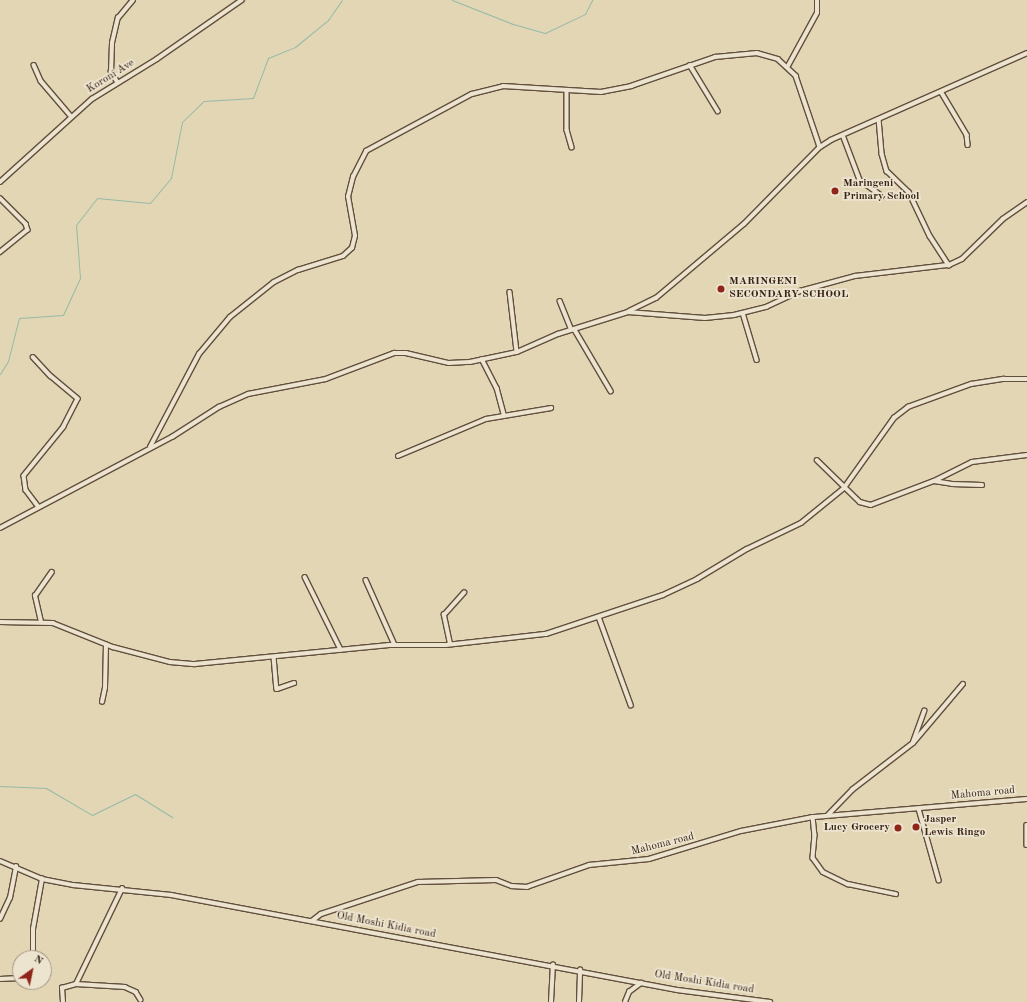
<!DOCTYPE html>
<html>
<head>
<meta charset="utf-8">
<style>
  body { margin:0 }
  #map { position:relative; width:1027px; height:1002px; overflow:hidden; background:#e2d6b5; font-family:"Old Standard TT",serif }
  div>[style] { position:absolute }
  .stream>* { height:1px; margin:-0.5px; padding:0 0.5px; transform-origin:0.5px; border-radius:0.5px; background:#96baa7 }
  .roads { filter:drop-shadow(1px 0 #624f3e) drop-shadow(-1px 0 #624f3e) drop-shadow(0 1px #624f3e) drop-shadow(0 -1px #624f3e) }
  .minor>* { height:3.5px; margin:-1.75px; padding:0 1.75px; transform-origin:1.75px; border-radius:1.75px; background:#ece4cf }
  .tertiary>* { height:4px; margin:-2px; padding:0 2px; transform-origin:2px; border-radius:2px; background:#ece4cf }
  .dots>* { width:11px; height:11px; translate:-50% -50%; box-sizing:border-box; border:2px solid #ece4cf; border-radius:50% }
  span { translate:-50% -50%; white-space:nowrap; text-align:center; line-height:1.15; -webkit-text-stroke:3.5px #ece4cf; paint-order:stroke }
  .street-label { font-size:11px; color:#372216 }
  .poi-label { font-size:11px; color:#372216; font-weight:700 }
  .left { translate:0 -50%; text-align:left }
  .right { translate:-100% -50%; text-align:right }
  .north { position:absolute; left:12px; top:950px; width:40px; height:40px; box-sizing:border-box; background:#ece4cf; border:1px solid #a49685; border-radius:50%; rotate:33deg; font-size:11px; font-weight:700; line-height:16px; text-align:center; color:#372216 }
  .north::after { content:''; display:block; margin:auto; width:14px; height:18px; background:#8f2418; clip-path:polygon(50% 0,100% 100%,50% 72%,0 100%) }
</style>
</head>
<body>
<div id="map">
  <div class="stream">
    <i style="left:452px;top:0;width:66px;rotate:21.5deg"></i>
    <i style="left:513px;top:24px;width:33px;rotate:16deg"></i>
    <i style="left:545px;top:33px;width:44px;rotate:-25.4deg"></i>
    <i style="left:585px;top:14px;width:16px;rotate:-63deg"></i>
    <i style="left:0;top:374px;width:15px;rotate:-58deg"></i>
    <i style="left:8px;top:361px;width:44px;rotate:-75.7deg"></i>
    <i style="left:19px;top:318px;width:44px;rotate:-3.9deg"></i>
    <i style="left:63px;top:315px;width:41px;rotate:-65.3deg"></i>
    <i style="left:80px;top:278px;width:53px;rotate:-94.3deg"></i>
    <i style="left:76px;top:225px;width:34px;rotate:-52deg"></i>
    <i style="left:97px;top:198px;width:53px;rotate:5.4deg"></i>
    <i style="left:150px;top:203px;width:33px;rotate:-50deg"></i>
    <i style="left:171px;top:178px;width:57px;rotate:-78.9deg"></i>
    <i style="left:182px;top:122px;width:30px;rotate:-44deg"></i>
    <i style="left:204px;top:101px;width:49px;rotate:-3.5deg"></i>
    <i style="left:253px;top:98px;width:43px;rotate:-69.4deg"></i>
    <i style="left:268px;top:58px;width:29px;rotate:-22deg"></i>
    <i style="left:295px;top:47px;width:43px;rotate:-39.3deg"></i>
    <i style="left:328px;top:20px;width:24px;rotate:-55deg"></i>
    <i style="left:0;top:786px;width:46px;rotate:2.5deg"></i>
    <i style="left:46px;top:788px;width:53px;rotate:30.4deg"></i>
    <i style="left:92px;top:815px;width:48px;rotate:-26deg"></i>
    <i style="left:135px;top:794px;width:44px;rotate:31.9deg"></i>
  </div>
  <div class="roads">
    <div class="minor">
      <i style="left:34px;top:65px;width:17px;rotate:66deg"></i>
      <i style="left:41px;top:81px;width:46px;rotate:49.4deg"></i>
      <i style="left:690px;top:65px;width:54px;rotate:58.7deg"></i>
      <i style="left:788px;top:66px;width:60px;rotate:-61.3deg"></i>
      <i style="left:817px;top:13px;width:13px;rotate:-90deg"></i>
      <i style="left:117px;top:82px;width:12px;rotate:-121deg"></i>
      <i style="left:111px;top:72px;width:29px;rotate:-88deg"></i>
      <i style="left:112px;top:43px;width:26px;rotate:-77deg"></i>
      <i style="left:118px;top:18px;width:23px;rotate:-50deg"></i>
      <i style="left:567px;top:92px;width:38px;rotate:90deg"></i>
      <i style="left:567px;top:130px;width:18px;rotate:74deg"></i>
      <i style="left:942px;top:93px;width:49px;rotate:59.2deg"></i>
      <i style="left:967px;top:135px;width:10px;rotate:84deg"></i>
      <i style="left:879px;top:119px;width:35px;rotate:85deg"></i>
      <i style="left:882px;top:154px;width:18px;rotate:74deg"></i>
      <i style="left:887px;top:171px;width:30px;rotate:44deg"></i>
      <i style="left:909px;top:192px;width:49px;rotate:64.5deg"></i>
      <i style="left:930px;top:236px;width:35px;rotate:57deg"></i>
      <i style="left:843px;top:135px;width:48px;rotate:69.3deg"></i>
      <i style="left:860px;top:180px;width:27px;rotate:36deg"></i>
      <i style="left:0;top:182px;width:124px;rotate:-42.1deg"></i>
      <i style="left:92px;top:99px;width:76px;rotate:-31.6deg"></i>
      <i style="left:157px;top:59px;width:103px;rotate:-34.8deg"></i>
      <i style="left:0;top:198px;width:37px;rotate:45deg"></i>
      <i style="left:26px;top:224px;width:6px;rotate:72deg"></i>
      <i style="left:28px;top:230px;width:36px;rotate:141deg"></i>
      <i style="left:510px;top:292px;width:60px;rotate:83.3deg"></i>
      <i style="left:560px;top:301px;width:31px;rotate:68deg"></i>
      <i style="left:629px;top:311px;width:30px;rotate:-26deg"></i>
      <i style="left:656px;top:298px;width:115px;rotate:-40.1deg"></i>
      <i style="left:744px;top:224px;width:108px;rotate:-45.4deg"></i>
      <i style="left:820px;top:147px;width:13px;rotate:-32deg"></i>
      <i style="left:831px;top:140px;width:214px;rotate:-23.9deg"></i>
      <i style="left:743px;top:313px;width:49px;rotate:73.4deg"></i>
      <i style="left:575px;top:330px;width:71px;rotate:59.5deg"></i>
      <i style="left:33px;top:357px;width:26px;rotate:47deg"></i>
      <i style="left:51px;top:376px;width:35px;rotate:40deg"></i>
      <i style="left:78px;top:399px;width:31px;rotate:117deg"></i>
      <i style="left:64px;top:427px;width:63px;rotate:129.2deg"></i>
      <i style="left:24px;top:476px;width:14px;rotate:82deg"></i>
      <i style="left:26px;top:490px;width:20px;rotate:53deg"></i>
      <i style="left:482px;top:359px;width:33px;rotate:63deg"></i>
      <i style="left:497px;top:388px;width:28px;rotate:75deg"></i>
      <i style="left:150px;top:447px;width:105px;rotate:-62.2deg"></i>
      <i style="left:199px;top:354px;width:48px;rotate:-50deg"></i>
      <i style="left:230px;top:317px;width:56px;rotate:-38.5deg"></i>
      <i style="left:274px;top:282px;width:27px;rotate:-27deg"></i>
      <i style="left:298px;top:270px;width:47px;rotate:-17.3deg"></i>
      <i style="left:343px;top:256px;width:12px;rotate:-42deg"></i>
      <i style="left:352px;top:248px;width:12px;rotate:-76deg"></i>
      <i style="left:355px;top:236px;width:40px;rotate:-100deg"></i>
      <i style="left:348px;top:197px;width:21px;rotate:-76deg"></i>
      <i style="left:353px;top:177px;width:29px;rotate:-63deg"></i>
      <i style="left:366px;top:151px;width:120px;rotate:-28.3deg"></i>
      <i style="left:472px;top:94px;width:32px;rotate:-14deg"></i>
      <i style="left:503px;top:86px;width:98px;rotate:3.5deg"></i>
      <i style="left:601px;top:92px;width:31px;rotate:-11deg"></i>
      <i style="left:631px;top:86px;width:89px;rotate:-19deg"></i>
      <i style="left:715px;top:57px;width:42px;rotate:-5.4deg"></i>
      <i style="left:757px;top:53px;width:22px;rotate:16deg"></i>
      <i style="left:778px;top:59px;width:25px;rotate:43deg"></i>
      <i style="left:796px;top:76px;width:75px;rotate:71.3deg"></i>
      <i style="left:398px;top:456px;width:95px;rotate:-22.8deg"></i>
      <i style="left:486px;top:419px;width:66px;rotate:-9.6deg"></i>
      <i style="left:817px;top:460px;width:60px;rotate:44.3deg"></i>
      <i style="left:860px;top:502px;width:11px;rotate:15deg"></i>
      <i style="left:871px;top:505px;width:67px;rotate:-20.9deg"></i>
      <i style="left:934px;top:481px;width:42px;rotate:-26.6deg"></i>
      <i style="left:972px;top:462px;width:55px;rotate:-7.3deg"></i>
      <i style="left:934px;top:481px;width:18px;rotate:9deg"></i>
      <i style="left:952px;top:484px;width:30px;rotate:2deg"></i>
      <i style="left:0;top:528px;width:195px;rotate:-27.9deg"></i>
      <i style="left:172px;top:437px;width:56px;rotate:-32.6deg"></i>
      <i style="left:219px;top:407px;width:32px;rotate:-24deg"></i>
      <i style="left:248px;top:394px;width:79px;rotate:-10.9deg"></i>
      <i style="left:326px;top:379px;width:73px;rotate:-20.9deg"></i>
      <i style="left:394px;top:353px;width:12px"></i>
      <i style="left:406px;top:353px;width:44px;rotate:13.1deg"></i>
      <i style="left:449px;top:363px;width:21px;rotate:-3deg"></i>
      <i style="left:470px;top:362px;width:48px;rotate:-12deg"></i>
      <i style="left:517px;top:352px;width:45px;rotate:-23.7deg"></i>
      <i style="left:558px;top:334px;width:73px;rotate:-17.4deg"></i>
      <i style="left:628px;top:312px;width:77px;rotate:4.5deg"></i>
      <i style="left:705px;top:318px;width:29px;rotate:-6deg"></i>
      <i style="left:734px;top:315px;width:33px;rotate:-14deg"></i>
      <i style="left:766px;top:307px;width:38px;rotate:-25deg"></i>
      <i style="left:800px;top:291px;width:57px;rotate:-15.3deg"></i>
      <i style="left:855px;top:276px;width:95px;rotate:-6.7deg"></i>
      <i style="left:949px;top:265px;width:14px;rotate:-25deg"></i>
      <i style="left:962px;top:259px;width:57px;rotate:-44.3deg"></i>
      <i style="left:1003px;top:219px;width:29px;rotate:-35deg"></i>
      <i style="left:305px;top:577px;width:81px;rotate:63.7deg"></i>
      <i style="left:366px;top:580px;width:71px;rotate:66deg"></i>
      <i style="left:599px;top:617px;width:94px;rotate:70deg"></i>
      <i style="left:0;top:622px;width:53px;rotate:1.1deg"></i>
      <i style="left:53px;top:623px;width:65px;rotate:21.8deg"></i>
      <i style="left:113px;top:647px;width:59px;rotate:14.7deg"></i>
      <i style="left:170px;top:662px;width:25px;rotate:5deg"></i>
      <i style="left:195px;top:664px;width:195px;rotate:-5.6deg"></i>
      <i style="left:389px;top:645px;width:57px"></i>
      <i style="left:446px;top:645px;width:101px;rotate:-6.3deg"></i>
      <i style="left:546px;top:634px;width:123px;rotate:-18.4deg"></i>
      <i style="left:663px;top:595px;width:38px;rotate:-25deg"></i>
      <i style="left:697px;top:579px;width:58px;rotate:-31deg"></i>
      <i style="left:747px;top:549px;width:60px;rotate:-25.7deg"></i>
      <i style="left:801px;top:523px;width:55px;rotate:-39.1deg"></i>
      <i style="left:844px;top:488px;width:86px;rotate:-54.5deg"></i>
      <i style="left:894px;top:418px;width:18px;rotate:-38deg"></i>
      <i style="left:908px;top:407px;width:67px;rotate:-20.1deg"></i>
      <i style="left:971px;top:384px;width:33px;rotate:-9deg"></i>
      <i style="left:1004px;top:379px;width:23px"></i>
      <i style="left:41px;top:622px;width:27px;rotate:-103deg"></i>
      <i style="left:35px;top:596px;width:29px;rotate:-55deg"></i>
      <i style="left:450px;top:644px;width:30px;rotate:-102deg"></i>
      <i style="left:444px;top:615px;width:30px;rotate:-48deg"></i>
      <i style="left:274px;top:657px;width:32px;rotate:85deg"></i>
      <i style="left:277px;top:689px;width:18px;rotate:-19deg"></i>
      <i style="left:102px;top:702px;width:14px;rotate:-78deg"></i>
      <i style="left:105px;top:688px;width:43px;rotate:-88.7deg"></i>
      <i style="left:913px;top:742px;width:33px;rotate:-70deg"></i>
      <i style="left:919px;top:809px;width:74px;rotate:74.3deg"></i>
      <i style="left:828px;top:815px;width:35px;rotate:-46deg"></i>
      <i style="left:852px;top:790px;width:77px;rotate:-37.6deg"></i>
      <i style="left:913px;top:743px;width:77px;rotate:-49.7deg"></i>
      <i style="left:813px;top:817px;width:18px;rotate:84deg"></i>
      <i style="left:815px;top:835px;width:23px;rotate:95deg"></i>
      <i style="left:813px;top:858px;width:17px;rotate:54deg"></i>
      <i style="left:823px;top:872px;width:28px;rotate:26deg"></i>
      <i style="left:848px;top:884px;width:49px;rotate:11.8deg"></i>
      <i style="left:1027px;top:825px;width:20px;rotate:90deg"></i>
      <i style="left:0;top:919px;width:23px;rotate:-65deg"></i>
      <i style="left:10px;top:898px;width:32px;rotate:-79deg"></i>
      <i style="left:312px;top:921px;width:11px;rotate:-38deg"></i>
      <i style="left:321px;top:914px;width:102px;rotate:-18.3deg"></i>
      <i style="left:418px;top:882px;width:78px;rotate:-1.5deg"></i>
      <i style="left:496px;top:880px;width:17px;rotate:21deg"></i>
      <i style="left:512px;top:886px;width:15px;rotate:4deg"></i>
      <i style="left:527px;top:887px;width:66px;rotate:-19.5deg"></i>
      <i style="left:589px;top:865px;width:60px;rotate:-5.7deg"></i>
      <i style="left:649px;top:859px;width:96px;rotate:-16.9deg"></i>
      <i style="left:741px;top:831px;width:73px;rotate:-11deg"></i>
      <i style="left:813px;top:817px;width:215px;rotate:-4.8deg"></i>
      <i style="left:33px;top:958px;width:29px;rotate:-90deg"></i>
      <i style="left:33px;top:929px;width:51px;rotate:-79.8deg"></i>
      <i style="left:0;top:979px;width:20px;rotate:-3deg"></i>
      <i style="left:76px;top:984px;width:49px;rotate:3.5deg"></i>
      <i style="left:125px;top:987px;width:12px;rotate:24deg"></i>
      <i style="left:136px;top:992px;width:9px;rotate:58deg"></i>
      <i style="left:63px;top:1002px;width:14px;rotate:-94deg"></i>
      <i style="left:62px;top:988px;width:15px;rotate:-16deg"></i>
      <i style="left:76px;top:984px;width:106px;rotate:-64.2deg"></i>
      <i style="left:551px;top:1002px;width:37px;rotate:-87deg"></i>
      <i style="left:579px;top:1002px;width:32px;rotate:-88deg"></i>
      <i style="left:625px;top:1002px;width:11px;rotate:-68deg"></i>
      <i style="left:629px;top:992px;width:15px;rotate:-37deg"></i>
    </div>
    <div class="tertiary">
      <i style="left:0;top:861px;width:46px;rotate:23.2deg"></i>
      <i style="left:42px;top:879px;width:32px;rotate:11deg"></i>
      <i style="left:73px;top:885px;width:99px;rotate:5.8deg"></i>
      <i style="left:171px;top:895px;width:515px;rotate:10.63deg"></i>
      <i style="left:677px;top:990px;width:94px;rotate:7.4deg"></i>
    </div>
  </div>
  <div class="dots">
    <i style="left:835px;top:191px;background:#8f2418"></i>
    <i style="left:721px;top:289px;background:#8f2418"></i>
    <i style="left:916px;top:827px;background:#8f2418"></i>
    <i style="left:898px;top:828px;background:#8f2418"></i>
  </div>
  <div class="street-label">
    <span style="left:111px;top:77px;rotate:-32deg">Koroni Ave</span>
    <span style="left:983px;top:794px;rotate:-5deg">Mahoma road</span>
    <span style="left:663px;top:845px;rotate:-14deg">Mahoma road</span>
    <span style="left:386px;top:926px;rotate:11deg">Old Moshi Kidia road</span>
    <span style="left:704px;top:983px;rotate:9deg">Old Moshi Kidia road</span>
  </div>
  <div class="poi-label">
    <span class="left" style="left:843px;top:191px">Maringeni<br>Primary School</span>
    <span class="left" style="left:729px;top:289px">MARINGENI<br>SECONDARY SCHOOL</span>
    <span class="left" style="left:924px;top:827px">Jasper<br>Lewis Ringo</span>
    <span class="right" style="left:890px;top:828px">Lucy Grocery</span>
  </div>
  <div class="north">N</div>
</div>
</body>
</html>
